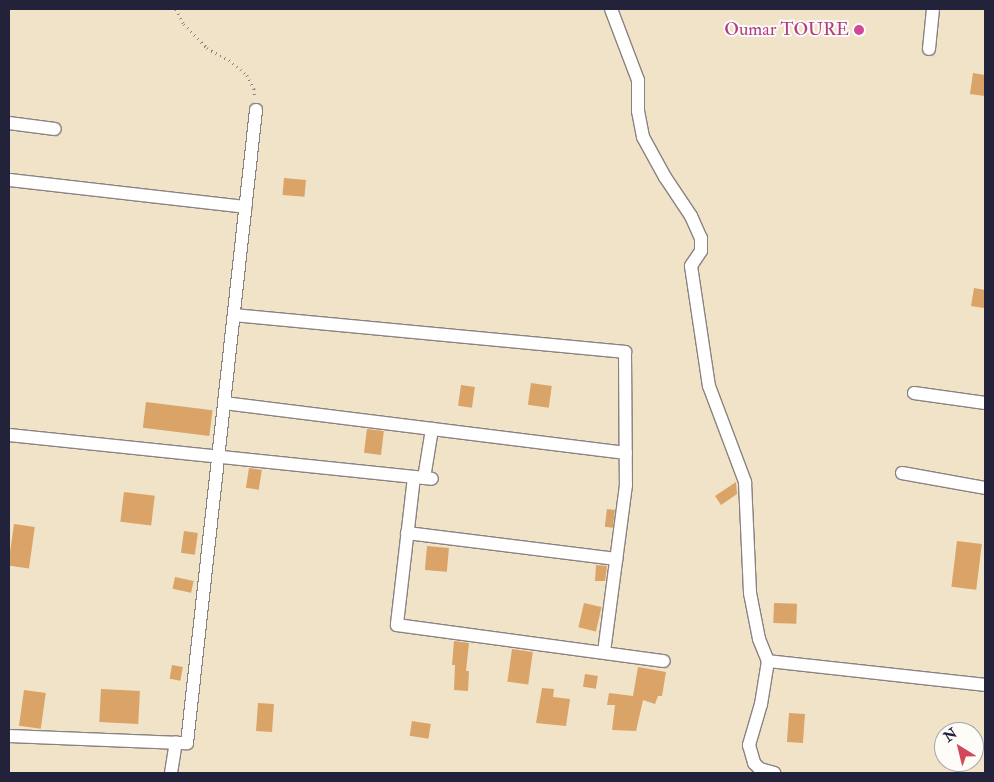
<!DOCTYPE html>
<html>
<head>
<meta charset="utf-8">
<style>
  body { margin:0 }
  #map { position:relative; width:994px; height:782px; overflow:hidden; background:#f1e3c7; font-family:"IM FELL Double Pica",serif }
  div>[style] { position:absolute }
  .building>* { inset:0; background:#daa368; transform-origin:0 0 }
  .path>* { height:2.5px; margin-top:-1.25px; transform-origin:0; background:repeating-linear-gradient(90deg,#8a8281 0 1px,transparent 0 5px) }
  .roads { filter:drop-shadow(1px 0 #8a8281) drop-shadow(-1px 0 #8a8281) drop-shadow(0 1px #8a8281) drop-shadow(0 -1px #8a8281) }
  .street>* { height:12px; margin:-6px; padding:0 6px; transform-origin:6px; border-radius:6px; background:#fff }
  .dots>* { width:14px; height:14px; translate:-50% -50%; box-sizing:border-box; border:2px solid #fdfcf7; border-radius:50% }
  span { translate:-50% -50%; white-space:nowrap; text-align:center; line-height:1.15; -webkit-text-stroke:4px #fdfcf7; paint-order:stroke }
  .hotel-label { font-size:18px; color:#b23c85 }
  .right { translate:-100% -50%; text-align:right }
  .frame { position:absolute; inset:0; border:10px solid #22223b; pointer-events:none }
  .north { position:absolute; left:934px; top:722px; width:50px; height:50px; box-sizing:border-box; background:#fdfcf7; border:1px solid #a5a5ac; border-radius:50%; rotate:324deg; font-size:14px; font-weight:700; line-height:20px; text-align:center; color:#22223b }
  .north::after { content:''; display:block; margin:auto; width:18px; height:22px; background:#d1495b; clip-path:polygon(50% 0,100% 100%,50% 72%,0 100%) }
</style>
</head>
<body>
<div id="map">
  <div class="building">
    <i style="clip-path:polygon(973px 73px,985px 75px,985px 96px,970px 94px)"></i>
    <i style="left:284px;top:178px;width:22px;height:17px;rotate:5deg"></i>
    <i style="clip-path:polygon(974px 288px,985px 290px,984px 308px,971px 306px)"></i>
    <i style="left:531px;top:383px;width:21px;height:22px;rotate:8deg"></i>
    <i style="left:461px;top:385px;width:14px;height:21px;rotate:8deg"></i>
    <i style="left:146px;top:402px;width:67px;height:26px;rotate:7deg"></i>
    <i style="left:367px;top:429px;width:17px;height:24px;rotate:7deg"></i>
    <i style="left:249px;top:468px;width:13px;height:20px;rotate:9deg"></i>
    <i style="clip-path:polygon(736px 482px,737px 494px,721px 505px,715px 496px)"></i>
    <i style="left:124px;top:492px;width:31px;height:30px;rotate:7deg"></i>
    <i style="left:607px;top:509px;width:8px;height:18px;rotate:7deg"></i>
    <i style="left:14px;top:524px;width:21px;height:42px;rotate:8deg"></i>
    <i style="left:184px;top:531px;width:14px;height:22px;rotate:8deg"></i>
    <i style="left:957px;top:541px;width:25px;height:46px;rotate:7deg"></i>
    <i style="left:427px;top:546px;width:22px;height:24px;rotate:5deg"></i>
    <i style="clip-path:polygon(596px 565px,607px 566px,605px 581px,595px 581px)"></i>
    <i style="left:175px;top:577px;width:19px;height:12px;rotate:12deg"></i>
    <i style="left:584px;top:603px;width:18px;height:25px;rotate:13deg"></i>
    <i style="left:774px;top:603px;width:23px;height:20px;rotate:2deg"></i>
    <i style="clip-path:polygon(454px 641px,469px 643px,466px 671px,469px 671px,468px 691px,454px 690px,455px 665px,452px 665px)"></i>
    <i style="left:512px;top:649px;width:21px;height:33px;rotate:8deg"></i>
    <i style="left:172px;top:665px;width:11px;height:14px;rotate:10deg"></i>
    <i style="clip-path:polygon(638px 667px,666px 672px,662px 696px,658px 696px,655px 704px,643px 700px,636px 731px,612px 730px,615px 705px,607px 705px,609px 693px,633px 696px)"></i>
    <i style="left:585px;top:674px;width:13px;height:13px;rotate:9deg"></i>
    <i style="clip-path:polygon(542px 688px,554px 689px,553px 697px,570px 699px,566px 726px,536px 723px)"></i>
    <i style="left:101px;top:689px;width:39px;height:33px;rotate:3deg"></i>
    <i style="left:24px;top:690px;width:22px;height:36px;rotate:8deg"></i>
    <i style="left:258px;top:703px;width:16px;height:28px;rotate:4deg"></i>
    <i style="left:789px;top:713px;width:16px;height:29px;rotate:4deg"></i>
    <i style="left:412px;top:721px;width:19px;height:15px;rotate:9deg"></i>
  </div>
  <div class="path">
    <i style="left:176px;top:9px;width:17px;rotate:62deg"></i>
    <i style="left:184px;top:24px;width:33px;rotate:46deg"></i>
    <i style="left:207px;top:48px;width:25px;rotate:29deg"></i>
    <i style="left:229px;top:60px;width:23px;rotate:40deg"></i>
    <i style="left:247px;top:75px;width:16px;rotate:63deg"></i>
    <i style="left:254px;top:89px;width:9px;rotate:84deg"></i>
  </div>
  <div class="roads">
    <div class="street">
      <i style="left:611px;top:9px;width:76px;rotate:69.2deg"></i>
      <i style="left:638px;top:80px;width:31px;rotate:90deg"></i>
      <i style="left:638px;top:111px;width:26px;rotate:79deg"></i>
      <i style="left:643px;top:137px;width:46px;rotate:61.2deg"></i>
      <i style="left:665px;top:177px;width:47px;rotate:56.3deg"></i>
      <i style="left:691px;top:216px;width:24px;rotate:66deg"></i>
      <i style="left:701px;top:238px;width:13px;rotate:90deg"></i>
      <i style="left:701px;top:251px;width:18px;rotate:124deg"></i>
      <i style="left:691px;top:266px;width:121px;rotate:81.5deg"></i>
      <i style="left:709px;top:386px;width:103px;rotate:69.4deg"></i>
      <i style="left:745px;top:482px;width:111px;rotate:87.4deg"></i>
      <i style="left:750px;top:593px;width:47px;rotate:78.9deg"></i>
      <i style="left:759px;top:639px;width:24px;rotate:68deg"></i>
      <i style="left:768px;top:661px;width:44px;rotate:99.2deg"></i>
      <i style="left:761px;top:704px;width:43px;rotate:106.3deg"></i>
      <i style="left:749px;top:745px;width:19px;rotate:74deg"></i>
      <i style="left:754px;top:763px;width:8px;rotate:45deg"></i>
      <i style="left:760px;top:769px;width:15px;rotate:16deg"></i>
      <i style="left:929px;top:49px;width:40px;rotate:-84.3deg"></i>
      <i style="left:9px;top:123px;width:46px;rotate:7.4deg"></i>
      <i style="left:9px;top:180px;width:238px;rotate:6.5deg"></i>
      <i style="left:234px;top:315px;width:393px;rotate:5.4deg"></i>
      <i style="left:625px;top:352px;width:133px;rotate:89.6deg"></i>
      <i style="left:626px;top:485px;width:169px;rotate:97.5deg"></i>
      <i style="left:914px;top:393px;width:72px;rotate:8deg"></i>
      <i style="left:224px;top:403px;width:405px;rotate:7.1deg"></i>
      <i style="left:9px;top:435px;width:425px;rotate:5.9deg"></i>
      <i style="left:902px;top:473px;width:84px;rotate:10.2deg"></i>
      <i style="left:414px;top:477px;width:149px;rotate:96.6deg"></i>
      <i style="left:397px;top:625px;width:269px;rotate:7.7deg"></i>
      <i style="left:424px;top:478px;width:50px;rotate:-80.7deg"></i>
      <i style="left:407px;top:533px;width:211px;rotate:7.1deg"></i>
      <i style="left:768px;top:661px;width:218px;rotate:6.3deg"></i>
      <i style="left:9px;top:736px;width:178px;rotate:2.3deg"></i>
      <i style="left:187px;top:743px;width:637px;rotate:-83.78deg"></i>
      <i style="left:171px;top:773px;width:31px;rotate:-81deg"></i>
    </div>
  </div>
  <div class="dots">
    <i style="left:859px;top:30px;background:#d1479c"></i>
  </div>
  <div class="hotel-label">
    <span class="right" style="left:849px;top:30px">Oumar TOURE</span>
  </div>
  <div class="frame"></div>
  <div class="north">N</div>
</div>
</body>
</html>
